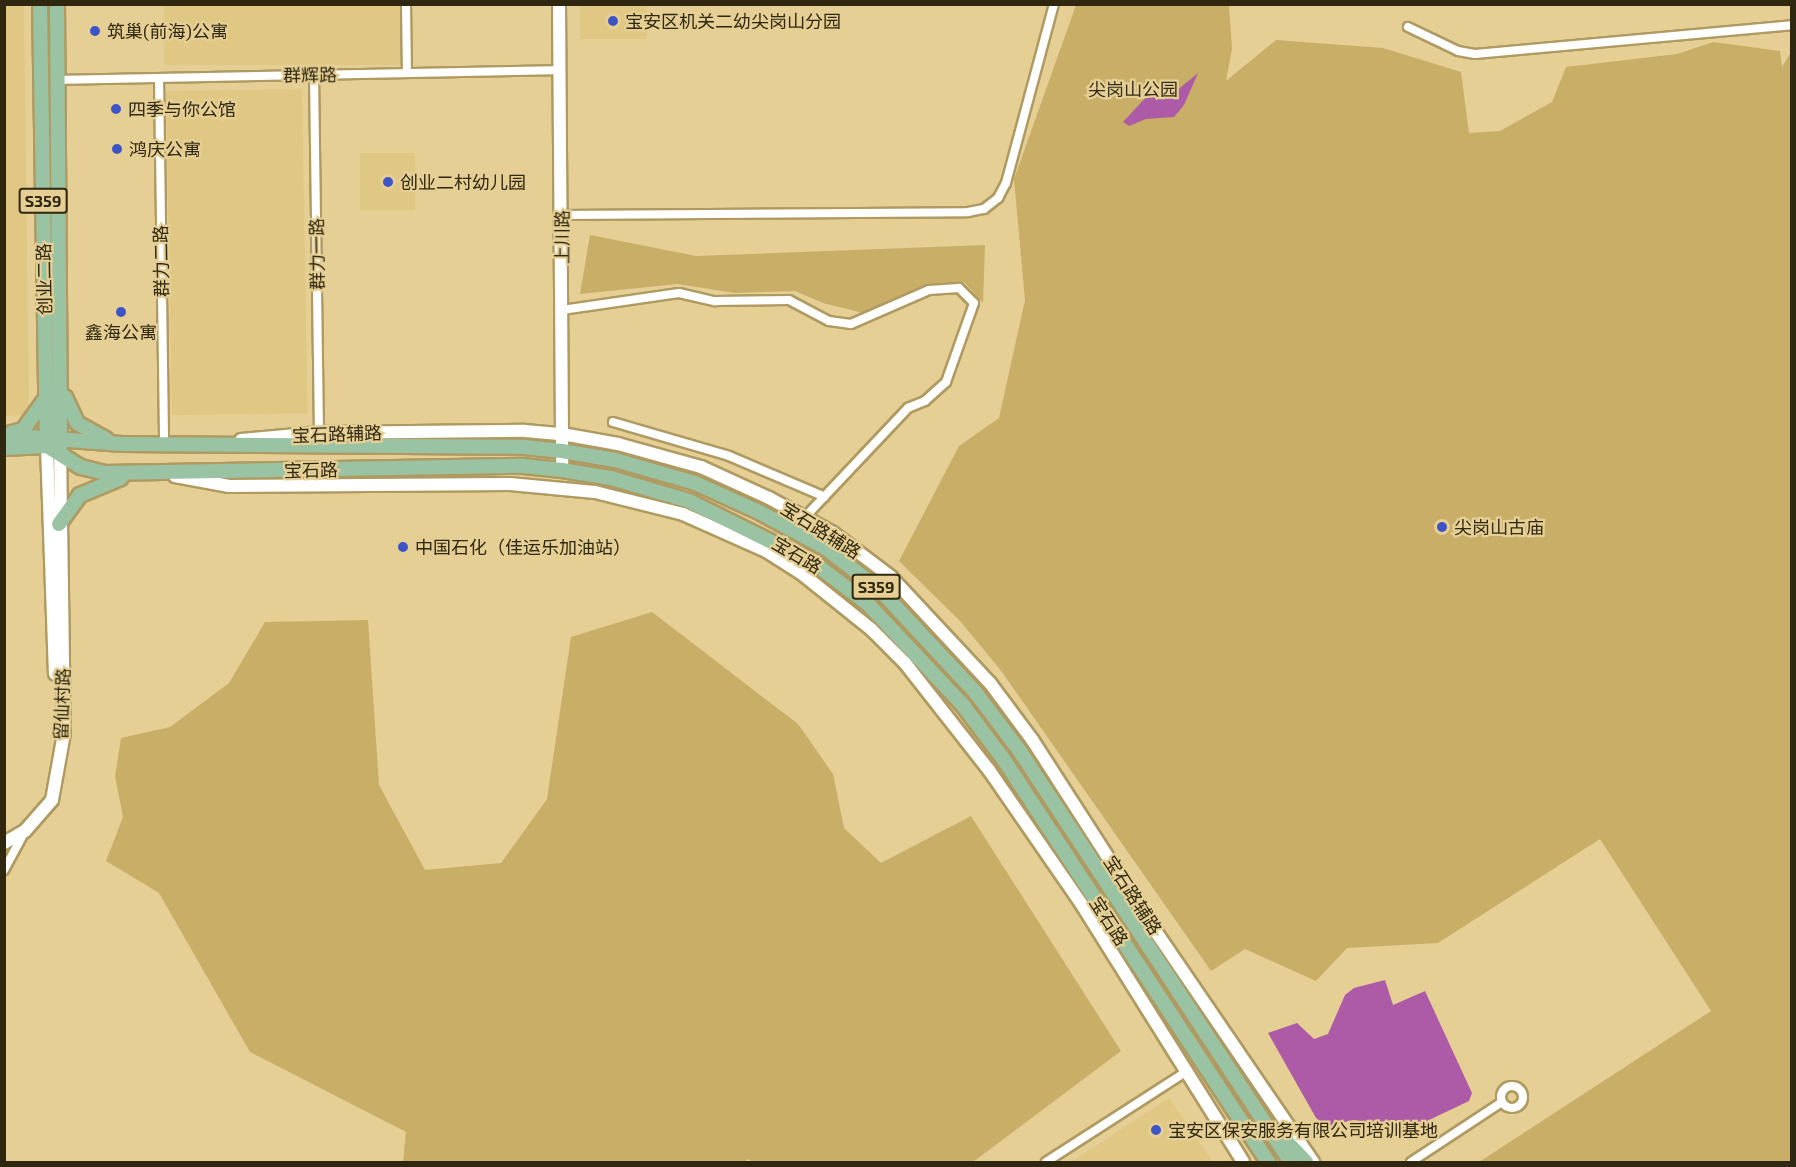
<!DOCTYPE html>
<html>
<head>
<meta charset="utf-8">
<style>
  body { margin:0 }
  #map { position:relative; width:1796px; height:1167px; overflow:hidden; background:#e5cf94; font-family:"Exo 2","Noto Sans SC",sans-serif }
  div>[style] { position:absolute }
  .built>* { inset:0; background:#e0c784; transform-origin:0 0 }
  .green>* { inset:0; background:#c9ae67 }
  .water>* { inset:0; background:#ad5ba7 }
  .roads { filter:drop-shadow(2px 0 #af9a61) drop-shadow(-2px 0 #af9a61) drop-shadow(0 2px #af9a61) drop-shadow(0 -2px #af9a61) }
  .street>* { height:8px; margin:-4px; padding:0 4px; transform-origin:4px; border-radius:4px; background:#fff }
  .street>.ring { margin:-4px; padding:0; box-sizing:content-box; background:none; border:8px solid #fff; border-radius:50% }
  .secondary>* { height:12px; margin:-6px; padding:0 6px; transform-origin:6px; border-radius:6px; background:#fff }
  .primary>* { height:14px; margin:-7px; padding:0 7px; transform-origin:7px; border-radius:7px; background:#9ac3a4 }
  .dots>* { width:16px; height:16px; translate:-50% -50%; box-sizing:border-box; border:3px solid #e5cf94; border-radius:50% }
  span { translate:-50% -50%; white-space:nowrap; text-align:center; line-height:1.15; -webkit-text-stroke:4.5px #e5cf94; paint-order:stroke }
  .shield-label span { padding:2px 4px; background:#e5cf94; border:2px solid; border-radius:4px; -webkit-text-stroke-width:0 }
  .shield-label { font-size:16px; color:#2f270f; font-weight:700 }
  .poi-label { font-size:18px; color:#2f270f }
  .left { translate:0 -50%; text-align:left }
  .street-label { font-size:18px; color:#2f270f }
  .park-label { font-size:18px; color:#342d19 }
  .frame { position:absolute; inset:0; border:6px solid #2f270f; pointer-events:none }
</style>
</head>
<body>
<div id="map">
  <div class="built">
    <i style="clip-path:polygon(4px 5px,24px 5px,29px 415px,5px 416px)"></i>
    <i style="left:164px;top:5px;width:238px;height:60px"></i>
    <i style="left:580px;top:5px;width:67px;height:34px"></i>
    <i style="left:302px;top:89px;width:324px;height:136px;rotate:89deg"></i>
    <i style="left:415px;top:153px;width:57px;height:55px;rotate:90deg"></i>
    <i style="clip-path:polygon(1169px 1098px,1213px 1162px,1071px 1162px)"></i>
  </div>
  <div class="green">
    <i style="clip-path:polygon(1076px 5px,1229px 5px,1232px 49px,1226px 81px,1276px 40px,1383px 48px,1461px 72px,1469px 133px,1500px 131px,1552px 102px,1566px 67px,1677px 54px,1713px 42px,1780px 51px,1782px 67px,1791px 52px,1791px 1162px,1479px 1162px,1711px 1011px,1600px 839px,1438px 943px,1347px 948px,1316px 981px,1245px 949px,1211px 971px,1002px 672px,961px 622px,899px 561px,959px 446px,999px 418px,1025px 300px,1014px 179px)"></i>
    <i style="clip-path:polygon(590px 235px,696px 256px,985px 245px,983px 303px,964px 282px,927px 285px,867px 314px,823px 303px,795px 291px,735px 293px,677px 284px,580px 294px)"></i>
    <i style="clip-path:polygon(652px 612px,798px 724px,833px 774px,844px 828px,881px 863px,971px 816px,1121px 1051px,973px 1162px,753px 1162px,748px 1159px,744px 1162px,403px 1162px,406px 1132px,250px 1052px,159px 893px,106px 861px,123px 817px,115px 776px,121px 738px,170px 727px,229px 683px,265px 622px,368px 620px,379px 785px,425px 870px,501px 863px,547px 799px,571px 637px)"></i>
  </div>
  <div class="water">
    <i style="clip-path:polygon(1198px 73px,1184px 105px,1174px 117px,1146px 119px,1129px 126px,1123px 122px,1149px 94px,1155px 98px,1161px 92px,1169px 97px)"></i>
    <i style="clip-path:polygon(1385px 980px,1393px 1005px,1425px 991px,1472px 1093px,1469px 1101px,1408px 1130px,1354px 1120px,1327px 1126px,1316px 1118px,1268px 1033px,1297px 1023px,1314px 1039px,1328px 1034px,1345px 995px,1354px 988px)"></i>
  </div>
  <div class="roads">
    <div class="street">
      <i style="left:406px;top:4px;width:69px;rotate:89.2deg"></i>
      <i style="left:1408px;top:27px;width:55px;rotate:25.6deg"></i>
      <i style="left:1458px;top:51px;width:17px;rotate:10deg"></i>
      <i style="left:1475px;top:54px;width:318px;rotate:-5.2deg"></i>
      <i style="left:314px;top:75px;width:358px;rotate:89.2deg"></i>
      <i style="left:159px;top:78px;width:367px;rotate:89.2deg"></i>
      <i style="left:58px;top:80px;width:503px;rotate:-1.14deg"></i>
      <i style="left:562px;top:215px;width:406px;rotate:-0.4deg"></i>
      <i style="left:968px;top:212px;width:16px;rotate:-11deg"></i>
      <i style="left:984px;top:209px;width:18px;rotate:-38deg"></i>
      <i style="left:998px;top:198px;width:17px;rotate:-62deg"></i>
      <i style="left:1006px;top:183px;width:185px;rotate:-75deg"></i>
      <i style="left:562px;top:310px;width:118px;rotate:-8.3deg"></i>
      <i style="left:679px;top:293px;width:37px;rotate:13deg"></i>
      <i style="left:715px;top:301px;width:74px;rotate:-0.8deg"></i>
      <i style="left:789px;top:300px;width:45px;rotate:27.7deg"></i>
      <i style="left:829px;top:321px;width:22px;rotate:8deg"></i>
      <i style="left:851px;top:324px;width:85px;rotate:-23.6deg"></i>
      <i style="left:929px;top:290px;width:30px;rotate:-4deg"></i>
      <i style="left:959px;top:288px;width:21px;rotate:45deg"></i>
      <i style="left:974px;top:303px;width:84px;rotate:109.5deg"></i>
      <i style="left:946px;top:382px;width:28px;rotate:138deg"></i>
      <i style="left:925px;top:401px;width:18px;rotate:158deg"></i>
      <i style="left:908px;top:408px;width:150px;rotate:133.4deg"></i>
      <i style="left:613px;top:422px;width:121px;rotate:16.3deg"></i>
      <i style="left:729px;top:456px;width:104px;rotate:23.1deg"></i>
      <i style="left:4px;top:870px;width:42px;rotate:-61.6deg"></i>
      <i class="ring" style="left:1501px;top:1086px;width:14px;height:14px"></i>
      <i style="left:1046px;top:1162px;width:164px;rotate:-32.8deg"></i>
      <i style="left:1411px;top:1162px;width:109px;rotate:-33.4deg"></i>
    </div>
    <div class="secondary">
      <i style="left:559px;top:4px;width:466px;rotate:89.6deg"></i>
      <i style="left:241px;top:440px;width:78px;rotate:-5.1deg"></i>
      <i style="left:319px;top:433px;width:206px;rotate:-0.6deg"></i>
      <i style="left:525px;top:431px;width:37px;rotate:5deg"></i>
      <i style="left:562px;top:434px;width:57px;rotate:10.1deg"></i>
      <i style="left:618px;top:444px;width:86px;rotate:15.5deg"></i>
      <i style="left:701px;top:467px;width:75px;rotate:24.5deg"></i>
      <i style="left:769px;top:498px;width:73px;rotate:28.7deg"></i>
      <i style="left:833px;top:533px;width:73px;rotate:37.2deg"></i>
      <i style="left:891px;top:577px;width:145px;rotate:47deg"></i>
      <i style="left:990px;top:683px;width:72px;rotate:53.4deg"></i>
      <i style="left:1033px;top:741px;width:220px;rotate:57.2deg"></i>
      <i style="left:1152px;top:926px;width:286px;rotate:55.7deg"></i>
      <i style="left:47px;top:446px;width:228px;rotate:88deg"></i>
      <i style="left:175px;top:476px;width:55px;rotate:10.5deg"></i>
      <i style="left:229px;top:486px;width:281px;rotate:-0.4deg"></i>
      <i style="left:510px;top:484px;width:85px;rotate:5.4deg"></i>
      <i style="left:595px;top:492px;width:91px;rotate:14deg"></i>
      <i style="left:683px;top:514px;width:91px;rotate:24deg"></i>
      <i style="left:766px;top:551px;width:41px;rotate:32.2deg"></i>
      <i style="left:801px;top:573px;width:90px;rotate:38.7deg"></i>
      <i style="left:871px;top:629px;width:48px;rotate:45deg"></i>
      <i style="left:905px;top:663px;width:136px;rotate:51.9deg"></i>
      <i style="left:989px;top:770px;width:164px;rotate:55.4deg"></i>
      <i style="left:1082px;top:905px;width:303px;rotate:57.9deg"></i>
      <i style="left:4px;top:843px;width:24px;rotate:-30deg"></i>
      <i style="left:25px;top:831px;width:41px;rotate:-48.9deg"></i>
      <i style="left:52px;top:800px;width:68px;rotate:-79.8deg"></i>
      <i style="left:64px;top:733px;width:278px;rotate:-90.8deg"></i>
    </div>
    <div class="primary">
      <i style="left:40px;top:4px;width:442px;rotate:89.1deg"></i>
      <i style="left:57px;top:4px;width:443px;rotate:89.6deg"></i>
      <i style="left:65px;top:397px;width:29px;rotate:65deg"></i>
      <i style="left:77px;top:423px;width:33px;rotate:29deg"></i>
      <i style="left:11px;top:433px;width:12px;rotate:-14deg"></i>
      <i style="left:23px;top:430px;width:39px;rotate:-54deg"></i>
      <i style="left:4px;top:435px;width:118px;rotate:4.4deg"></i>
      <i style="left:122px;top:444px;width:402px;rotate:0.4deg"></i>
      <i style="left:524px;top:447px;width:38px;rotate:6deg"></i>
      <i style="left:562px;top:451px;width:54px;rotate:9.6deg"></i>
      <i style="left:615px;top:460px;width:83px;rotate:16deg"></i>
      <i style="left:695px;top:483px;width:72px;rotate:24.4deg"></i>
      <i style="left:761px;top:513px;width:72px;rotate:28.4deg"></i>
      <i style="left:824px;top:547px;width:71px;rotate:37.5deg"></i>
      <i style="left:880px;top:590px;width:141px;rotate:47deg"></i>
      <i style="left:976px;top:693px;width:71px;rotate:53deg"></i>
      <i style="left:1019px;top:750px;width:494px;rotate:56.6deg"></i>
      <i style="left:47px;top:446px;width:40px;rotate:32deg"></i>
      <i style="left:81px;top:467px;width:25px;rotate:14deg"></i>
      <i style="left:105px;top:473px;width:418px;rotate:-1deg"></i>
      <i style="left:523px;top:466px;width:39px;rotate:6deg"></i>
      <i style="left:562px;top:470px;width:50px;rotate:9.3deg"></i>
      <i style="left:611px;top:478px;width:81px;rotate:16.4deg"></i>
      <i style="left:689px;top:501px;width:140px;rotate:26.4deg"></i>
      <i style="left:814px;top:563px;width:68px;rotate:37.2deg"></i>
      <i style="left:868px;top:604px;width:137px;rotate:46.8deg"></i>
      <i style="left:962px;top:704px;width:70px;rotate:53.1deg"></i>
      <i style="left:1004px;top:760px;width:481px;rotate:56.7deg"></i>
      <i style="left:4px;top:448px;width:43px;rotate:-2.7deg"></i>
      <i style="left:59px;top:524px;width:36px;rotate:-54deg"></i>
      <i style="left:80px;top:495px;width:44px;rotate:-22.5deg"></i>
      <i style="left:1283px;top:1138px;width:33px;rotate:46deg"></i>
    </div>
  </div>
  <div class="dots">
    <i style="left:613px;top:21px;background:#3d54c7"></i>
    <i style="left:95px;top:31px;background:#3d54c7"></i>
    <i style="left:116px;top:109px;background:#3d54c7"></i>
    <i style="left:117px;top:149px;background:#3d54c7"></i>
    <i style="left:388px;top:182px;background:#3d54c7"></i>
    <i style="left:121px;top:312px;background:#3d54c7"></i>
    <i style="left:1442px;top:527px;background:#3d54c7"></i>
    <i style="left:403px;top:547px;background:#3d54c7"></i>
    <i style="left:1156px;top:1130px;background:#3d54c7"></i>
  </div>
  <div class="shield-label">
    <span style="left:43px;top:201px">S359</span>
    <span style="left:876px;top:587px">S359</span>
  </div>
  <div class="poi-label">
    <span class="left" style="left:625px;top:21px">宝安区机关二幼尖岗山分园</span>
    <span class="left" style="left:107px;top:31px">筑巢(前海)公寓</span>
    <span class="left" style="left:128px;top:109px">四季与你公馆</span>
    <span class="left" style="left:129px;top:149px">鸿庆公寓</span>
    <span class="left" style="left:400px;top:182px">创业二村幼儿园</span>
    <span style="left:121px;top:332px">鑫海公寓</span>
    <span class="left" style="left:1454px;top:527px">尖岗山古庙</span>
    <span class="left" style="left:415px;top:547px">中国石化（佳运乐加油站）</span>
    <span class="left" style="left:1168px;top:1130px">宝安区保安服务有限公司培训基地</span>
  </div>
  <div class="street-label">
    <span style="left:310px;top:75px;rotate:-1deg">群辉路</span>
    <span style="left:562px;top:237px;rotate:-90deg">上川路</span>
    <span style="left:317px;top:254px;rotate:-91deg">群力一路</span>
    <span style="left:161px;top:261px;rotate:-91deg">群力二路</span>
    <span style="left:44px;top:279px;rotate:-91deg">创业二路</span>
    <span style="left:337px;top:434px;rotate:-2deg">宝石路辅路</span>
    <span style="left:311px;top:470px;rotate:-1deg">宝石路</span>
    <span style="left:821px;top:530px;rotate:32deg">宝石路辅路</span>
    <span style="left:797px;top:555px;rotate:31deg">宝石路</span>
    <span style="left:62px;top:704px;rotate:-88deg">留仙村路</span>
    <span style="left:1133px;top:895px;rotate:57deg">宝石路辅路</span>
    <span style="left:1109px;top:921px;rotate:57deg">宝石路</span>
  </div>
  <div class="park-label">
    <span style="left:1133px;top:89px">尖岗山公园</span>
  </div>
  <div class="frame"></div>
</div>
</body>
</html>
